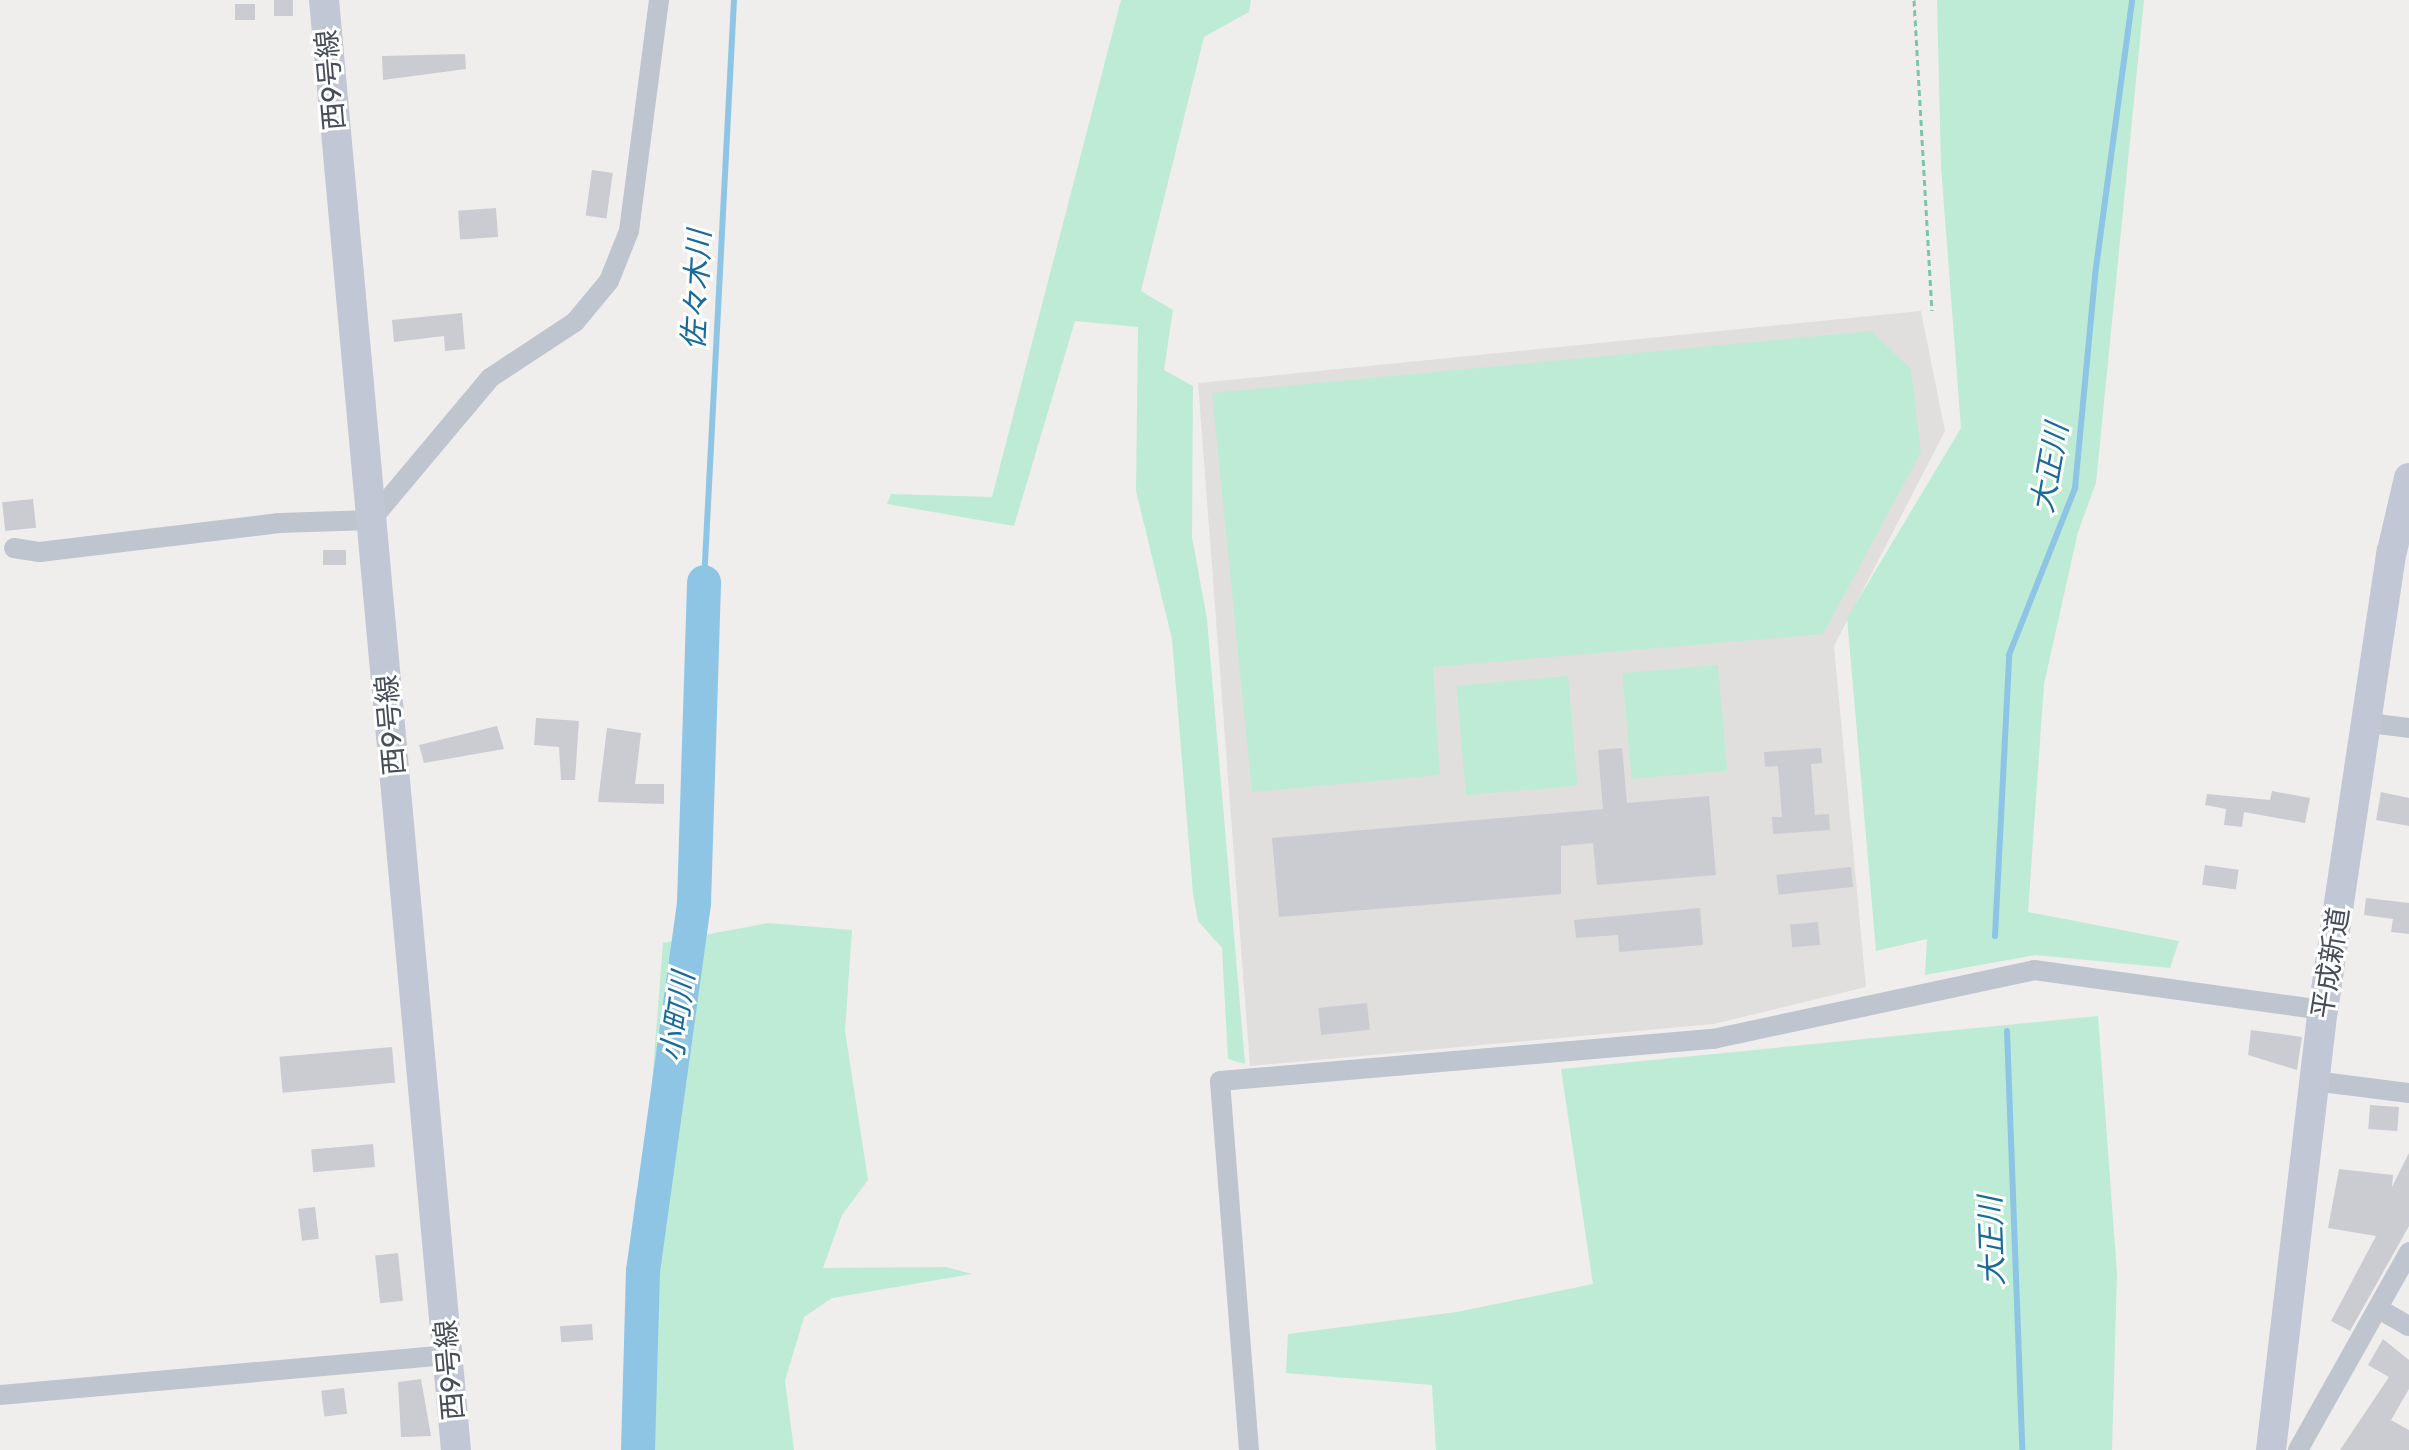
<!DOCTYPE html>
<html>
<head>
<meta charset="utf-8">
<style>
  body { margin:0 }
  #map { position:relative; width:2409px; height:1450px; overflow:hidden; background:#f0eded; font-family:Rubik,"Noto Sans JP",sans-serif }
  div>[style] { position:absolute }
  .education>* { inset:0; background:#e1dfde }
  .green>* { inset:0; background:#beebd6; transform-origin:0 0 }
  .stream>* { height:6px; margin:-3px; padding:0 3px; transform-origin:3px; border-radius:3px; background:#8ec5e5 }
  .river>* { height:34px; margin:-17px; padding:0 17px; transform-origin:17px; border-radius:17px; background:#8ec5e5 }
  .building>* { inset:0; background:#cbcbd2; transform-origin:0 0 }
  .path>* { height:3px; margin-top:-1.5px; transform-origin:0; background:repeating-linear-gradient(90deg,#79c6ac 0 6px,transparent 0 10px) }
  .street>* { height:20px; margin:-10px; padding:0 10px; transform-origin:10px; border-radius:10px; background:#bfc5ce }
  .secondary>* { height:30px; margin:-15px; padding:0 15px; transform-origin:15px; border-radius:15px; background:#c1c7d5 }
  span { translate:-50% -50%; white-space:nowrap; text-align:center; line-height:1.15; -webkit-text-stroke:6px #fff; paint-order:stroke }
  .street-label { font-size:28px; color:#474d59 }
  .water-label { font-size:30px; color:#176b9c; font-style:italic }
</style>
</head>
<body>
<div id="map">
  <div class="education">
    <i style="clip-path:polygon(1921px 311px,1945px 431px,1834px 646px,1866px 987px,1714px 1024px,1250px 1066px,1198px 383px)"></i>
  </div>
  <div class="green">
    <i style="clip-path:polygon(1121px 0,1251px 0,1249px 12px,1204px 37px,1141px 291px,1173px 310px,1164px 370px,1193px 386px,1192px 537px,1207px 619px,1245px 1064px,1228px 1059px,1222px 948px,1198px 921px,1193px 894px,1172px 639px,1136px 491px,1138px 327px,1075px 321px,1014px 526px,887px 504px,891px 494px,992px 497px)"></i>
    <i style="clip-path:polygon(1937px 0,2144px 0,2096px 483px,2078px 532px,2044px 684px,2028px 912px,2179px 941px,2170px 968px,2035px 955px,1925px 975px,1927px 939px,1876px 951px,1847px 618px,1961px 428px,1941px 166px)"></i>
    <i style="clip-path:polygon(1871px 331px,1911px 369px,1921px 452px,1823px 634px,1433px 667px,1440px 775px,1252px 792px,1212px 393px)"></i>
    <i style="left:1718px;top:665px;width:106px;height:96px;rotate:85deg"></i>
    <i style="left:1568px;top:676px;width:110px;height:112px;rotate:85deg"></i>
    <i style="clip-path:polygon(768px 923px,852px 930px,845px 1031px,868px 1180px,842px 1215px,823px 1268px,946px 1267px,972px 1274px,832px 1298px,804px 1317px,785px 1381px,794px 1450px,626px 1450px,635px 1200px,646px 1160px,663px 943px)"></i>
    <i style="clip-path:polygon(2098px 1016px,2117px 1273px,2112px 1450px,1436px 1450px,1432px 1385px,1286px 1373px,1288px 1334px,1457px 1312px,1593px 1284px,1561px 1069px)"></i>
  </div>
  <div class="stream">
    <i style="left:704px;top:582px;width:583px;rotate:-87.05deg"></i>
    <i style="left:1995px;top:936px;width:281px;rotate:-87.1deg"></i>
    <i style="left:2009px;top:655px;width:180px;rotate:-68.4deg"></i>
    <i style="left:2075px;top:488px;width:214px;rotate:-84.6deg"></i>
    <i style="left:2095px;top:275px;width:277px;rotate:-82.3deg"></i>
    <i style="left:2007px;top:1031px;width:419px;rotate:87.9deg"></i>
  </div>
  <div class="river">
    <i style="left:638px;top:1450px;width:179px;rotate:-88.4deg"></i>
    <i style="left:643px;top:1271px;width:372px;rotate:-82.1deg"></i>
    <i style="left:694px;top:903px;width:321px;rotate:-88.2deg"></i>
  </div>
  <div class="building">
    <i style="left:274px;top:0;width:19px;height:16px"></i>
    <i style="left:235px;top:4px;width:20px;height:16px"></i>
    <i style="clip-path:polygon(465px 54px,466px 69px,383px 80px,382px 56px)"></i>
    <i style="left:592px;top:170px;width:21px;height:46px;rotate:8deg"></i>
    <i style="left:496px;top:208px;width:29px;height:38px;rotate:86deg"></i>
    <i style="clip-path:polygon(462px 313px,465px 349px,445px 351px,444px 336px,394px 342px,392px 320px)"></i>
    <i style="left:33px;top:499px;width:29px;height:31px;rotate:84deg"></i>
    <i style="left:323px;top:550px;width:23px;height:15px"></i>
    <i style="clip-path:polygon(536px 718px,579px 721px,575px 780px,561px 780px,559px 747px,534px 745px)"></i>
    <i style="clip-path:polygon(497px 726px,504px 749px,424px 763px,419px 745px)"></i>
    <i style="clip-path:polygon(607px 728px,641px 733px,635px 784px,664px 784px,664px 804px,598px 802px)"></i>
    <i style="clip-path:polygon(1622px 748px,1627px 803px,1709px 796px,1716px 875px,1597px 885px,1593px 843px,1561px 846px,1561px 894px,1279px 917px,1272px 838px,1603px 809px,1598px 750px)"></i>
    <i style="clip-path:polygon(1821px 748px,1822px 763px,1811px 764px,1815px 815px,1829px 814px,1830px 830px,1773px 834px,1772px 817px,1782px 817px,1778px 766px,1765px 767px,1764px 752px)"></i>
    <i style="clip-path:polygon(2272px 791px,2310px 798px,2305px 823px,2244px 812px,2242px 827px,2224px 825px,2226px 809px,2205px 805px,2207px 794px,2270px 800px)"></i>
    <i style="clip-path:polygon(2381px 792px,2409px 798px,2409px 826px,2376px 820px)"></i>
    <i style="left:2205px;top:865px;width:34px;height:20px;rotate:8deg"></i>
    <i style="left:1851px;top:867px;width:20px;height:75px;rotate:84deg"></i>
    <i style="clip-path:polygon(2366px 898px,2409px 903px,2409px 934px,2391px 932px,2393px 919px,2364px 915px)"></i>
    <i style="clip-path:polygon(1700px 908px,1703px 945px,1619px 952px,1618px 935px,1576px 938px,1574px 920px)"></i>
    <i style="left:1818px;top:922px;width:23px;height:28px;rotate:85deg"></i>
    <i style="left:1367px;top:1003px;width:27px;height:49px;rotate:84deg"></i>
    <i style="clip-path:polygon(2251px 1030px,2302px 1037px,2297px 1070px,2248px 1055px)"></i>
    <i style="left:392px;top:1047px;width:36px;height:113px;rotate:85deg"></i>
    <i style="left:2370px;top:1105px;width:29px;height:24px;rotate:4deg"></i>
    <i style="left:373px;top:1144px;width:23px;height:62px;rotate:85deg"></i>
    <i style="clip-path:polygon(2409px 1153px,2409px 1226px,2350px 1331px,2331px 1321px,2376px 1236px,2328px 1228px,2339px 1169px,2393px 1175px,2392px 1187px)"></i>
    <i style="left:315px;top:1207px;width:32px;height:17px;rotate:83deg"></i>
    <i style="left:398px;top:1253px;width:48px;height:23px;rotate:84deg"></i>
    <i style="left:592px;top:1324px;width:16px;height:32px;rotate:86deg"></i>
    <i style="clip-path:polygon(2383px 1339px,2409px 1360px,2409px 1389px,2391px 1420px,2409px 1430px,2409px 1450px,2340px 1450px,2389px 1377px,2368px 1365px)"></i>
    <i style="clip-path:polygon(421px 1379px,431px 1436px,401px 1437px,398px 1382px)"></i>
    <i style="left:344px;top:1388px;width:26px;height:23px;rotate:83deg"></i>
  </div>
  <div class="path">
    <i style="left:1914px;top:0;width:311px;rotate:86.7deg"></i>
  </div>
  <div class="street">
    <i style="left:14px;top:548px;width:26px;rotate:9deg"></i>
    <i style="left:40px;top:552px;width:241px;rotate:-6.9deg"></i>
    <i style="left:279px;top:523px;width:92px;rotate:-1.9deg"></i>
    <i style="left:371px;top:520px;width:185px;rotate:-50deg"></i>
    <i style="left:490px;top:378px;width:102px;rotate:-33.4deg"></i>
    <i style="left:575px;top:322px;width:53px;rotate:-50.3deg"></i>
    <i style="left:609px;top:281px;width:54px;rotate:-68.2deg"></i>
    <i style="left:629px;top:231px;width:233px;rotate:-82.6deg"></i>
    <i style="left:2369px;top:723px;width:40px;rotate:7.1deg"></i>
    <i style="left:2314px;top:1081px;width:96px;rotate:7.2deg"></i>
    <i style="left:2379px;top:1309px;width:34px;rotate:30deg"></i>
    <i style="left:0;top:1395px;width:451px;rotate:-5.1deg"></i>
    <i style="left:1249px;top:1450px;width:370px;rotate:-94.5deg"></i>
    <i style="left:1220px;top:1081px;width:495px;rotate:-4.9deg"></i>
    <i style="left:1713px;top:1039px;width:328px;rotate:-12.1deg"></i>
    <i style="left:2034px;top:970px;width:292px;rotate:7.9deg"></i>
    <i style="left:2298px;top:1450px;width:227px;rotate:-60.7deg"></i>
  </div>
  <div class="secondary">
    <i style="left:324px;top:0;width:1456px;rotate:84.8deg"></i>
    <i style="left:2271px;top:1450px;width:443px;rotate:-83.3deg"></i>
    <i style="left:2323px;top:1010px;width:464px;rotate:-81.5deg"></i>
    <i style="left:2392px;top:551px;width:75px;rotate:-76.9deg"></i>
  </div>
  <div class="street-label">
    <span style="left:331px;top:80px;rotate:-95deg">西9号線</span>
    <span style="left:391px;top:725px;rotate:-95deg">西9号線</span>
    <span style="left:2331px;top:963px;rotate:-81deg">平成新道</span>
    <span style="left:450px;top:1370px;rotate:-95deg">西9号線</span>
  </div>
  <div class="water-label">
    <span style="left:697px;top:290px;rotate:-87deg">佐々木川</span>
    <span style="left:2050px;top:468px;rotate:-80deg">大正川</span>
    <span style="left:678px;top:1017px;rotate:-82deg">小町川</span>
    <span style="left:1992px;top:1241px;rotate:-92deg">大正川</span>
  </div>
</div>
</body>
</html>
